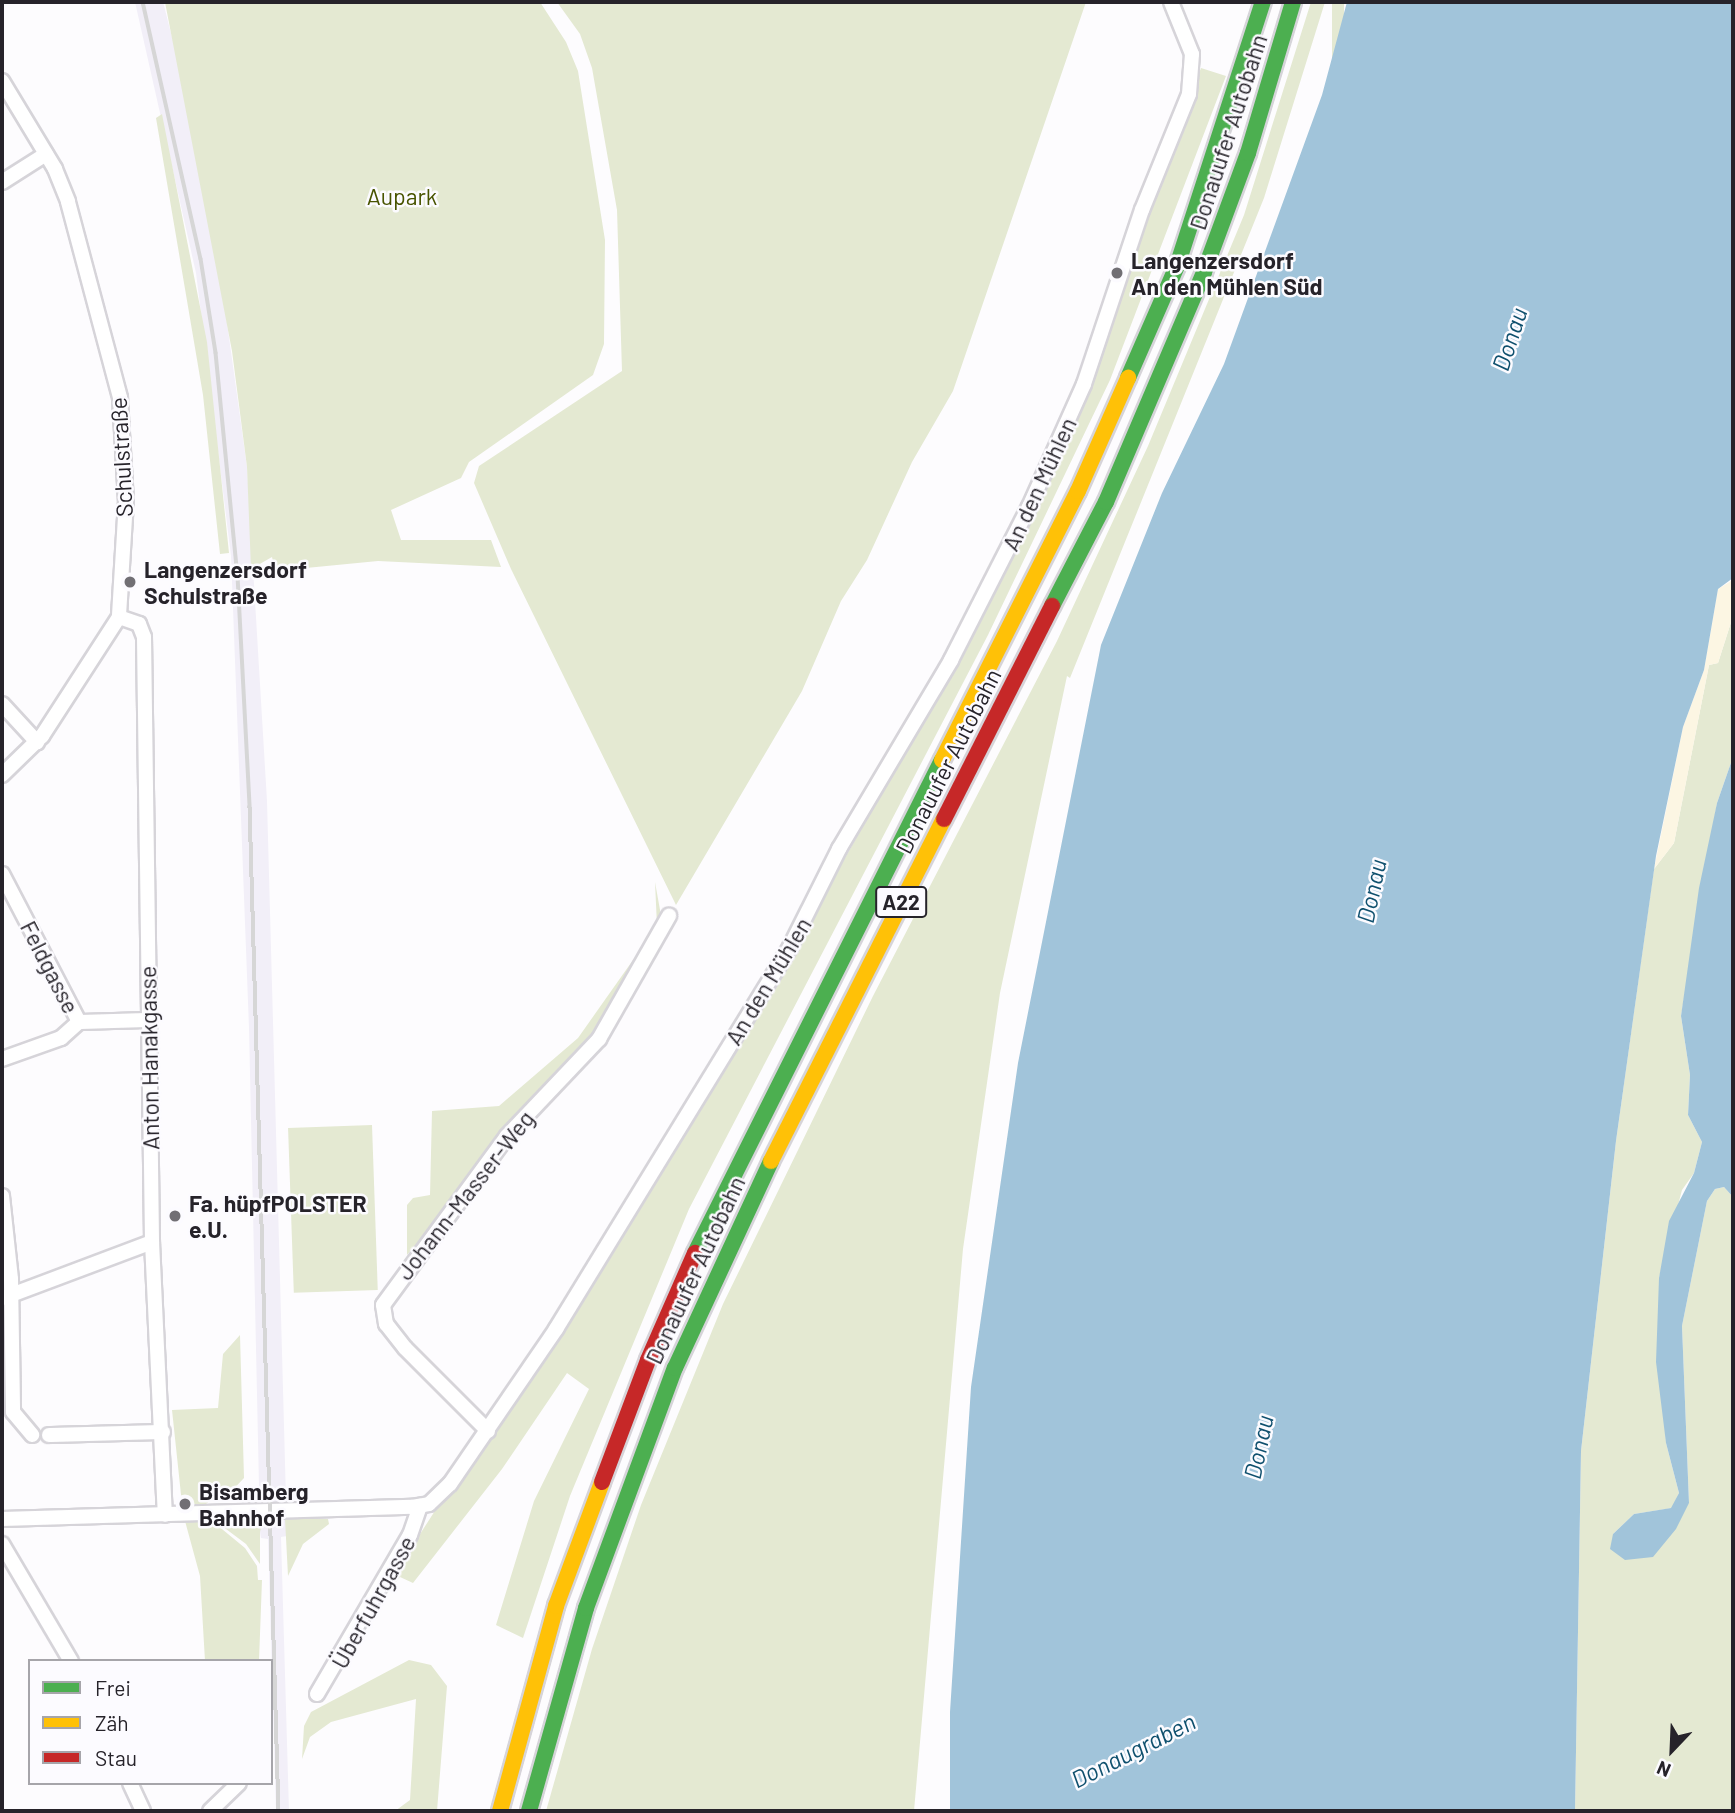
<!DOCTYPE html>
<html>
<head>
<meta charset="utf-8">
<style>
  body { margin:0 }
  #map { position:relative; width:1735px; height:1813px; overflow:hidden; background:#fdfcfe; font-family:Barlow,sans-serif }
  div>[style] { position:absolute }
  .built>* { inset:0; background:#f2eff8 }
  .green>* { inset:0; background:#e4e9d2; transform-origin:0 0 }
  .sand>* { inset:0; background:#fcf6e3 }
  .water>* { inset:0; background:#a1c4da }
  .roads { filter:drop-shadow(2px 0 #d6d4d9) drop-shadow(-2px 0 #d6d4d9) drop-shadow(0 2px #d6d4d9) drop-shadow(0 -2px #d6d4d9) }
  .street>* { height:14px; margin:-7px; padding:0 7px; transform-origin:7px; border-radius:7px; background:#fff }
  .fast>* { height:16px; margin:-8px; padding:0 8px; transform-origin:8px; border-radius:8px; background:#4caf50 }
  .slow>* { height:16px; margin:-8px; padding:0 8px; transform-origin:8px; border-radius:8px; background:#ffc107 }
  .jam>* { height:16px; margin:-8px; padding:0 8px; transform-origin:8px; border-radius:8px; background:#c62828 }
  .rail>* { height:3.5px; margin:-1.75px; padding:0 1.75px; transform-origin:1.75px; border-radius:1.75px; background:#d6d6d6 }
  .dots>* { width:19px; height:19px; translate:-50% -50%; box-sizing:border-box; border:4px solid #fcfbff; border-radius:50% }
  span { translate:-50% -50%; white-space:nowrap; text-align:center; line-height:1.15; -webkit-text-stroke:5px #fcfbff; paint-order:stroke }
  .shield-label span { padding:2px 5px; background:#fcfbff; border:2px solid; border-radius:5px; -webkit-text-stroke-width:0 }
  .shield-label { font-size:21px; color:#26232a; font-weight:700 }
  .street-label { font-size:23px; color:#26232a }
  .park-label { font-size:23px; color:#485400 }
  .poi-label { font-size:23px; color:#26232a; font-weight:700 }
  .left { translate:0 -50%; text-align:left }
  .water-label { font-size:24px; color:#0f506e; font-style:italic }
  .frame { position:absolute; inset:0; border:4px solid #26232a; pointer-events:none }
  .legend { position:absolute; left:28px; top:1659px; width:245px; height:126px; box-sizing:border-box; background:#fcfbff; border:2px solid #a6a5aa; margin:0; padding:9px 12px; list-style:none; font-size:21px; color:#26232a }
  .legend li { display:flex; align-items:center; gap:14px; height:35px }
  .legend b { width:35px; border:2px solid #a6a5aa }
  .north { position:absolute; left:1637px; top:1715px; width:70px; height:70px; -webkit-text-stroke:5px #fcfbff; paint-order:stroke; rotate:203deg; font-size:19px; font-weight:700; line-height:28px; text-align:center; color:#26232a }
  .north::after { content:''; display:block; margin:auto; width:24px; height:32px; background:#26232a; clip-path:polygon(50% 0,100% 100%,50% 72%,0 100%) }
</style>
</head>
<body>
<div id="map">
  <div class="built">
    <i style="clip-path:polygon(135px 2px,163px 2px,182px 76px,223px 294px,247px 467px,267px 801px,287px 1536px,281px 1537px,289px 1811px,276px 1811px,268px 1539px,261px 1538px,260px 1532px,249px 1028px,231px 556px,196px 273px)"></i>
  </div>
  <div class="green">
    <i style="clip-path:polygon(165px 2px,540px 2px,566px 42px,578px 71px,605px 240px,604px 344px,593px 375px,469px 462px,461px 478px,391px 510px,401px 540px,491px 540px,501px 567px,378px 561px,275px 571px,272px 557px,251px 569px,247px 467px,232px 351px)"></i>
    <i style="clip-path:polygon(557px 2px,1086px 2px,953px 391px,912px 462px,867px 560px,841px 601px,802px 691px,676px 905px,511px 569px,474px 483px,479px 466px,622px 371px,617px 210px,592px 68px,580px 34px)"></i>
    <i style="clip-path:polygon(1311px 2px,1325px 2px,1264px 198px,1070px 678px,1067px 676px,1000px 993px,963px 1249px,914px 1811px,546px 1811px,592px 1649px,641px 1505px,723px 1304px,873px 996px,1057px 641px,1148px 446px,1244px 215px)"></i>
    <i style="left:1332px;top:2px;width:12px;height:72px"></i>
    <i style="clip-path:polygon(1201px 68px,1226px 76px,1110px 380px,988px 635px,689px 1209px,570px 1496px,523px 1638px,496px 1625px,534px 1501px,589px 1389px,567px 1373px,502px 1469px,413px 1583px,400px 1577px,357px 1632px,761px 1004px,970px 640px,1038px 501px)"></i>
    <i style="clip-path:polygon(162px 114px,207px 342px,229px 553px,220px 554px,203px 395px,156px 118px)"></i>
    <i style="clip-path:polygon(1733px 616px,1733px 757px,1717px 803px,1681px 1016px,1690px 1075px,1688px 1115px,1702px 1142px,1694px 1173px,1682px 1190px,1659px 1278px,1666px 1443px,1679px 1493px,1672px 1508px,1634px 1514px,1613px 1534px,1689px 1503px,1682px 1326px,1707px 1201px,1715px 1189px,1724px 1187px,1733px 1197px,1733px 1811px,1575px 1811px,1581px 1451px,1616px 1141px,1654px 869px,1674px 843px,1709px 665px,1718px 663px)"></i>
    <i style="clip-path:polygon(655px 882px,662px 921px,604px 1025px,407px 1255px,407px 1205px,413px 1198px,430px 1195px,432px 1111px,499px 1106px,578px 1038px,657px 926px)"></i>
    <i style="left:372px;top:1125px;width:165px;height:84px;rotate:88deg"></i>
    <i style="clip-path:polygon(240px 1335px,244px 1478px,227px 1496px,221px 1491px,206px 1504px,182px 1504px,172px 1410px,218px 1408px,223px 1354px)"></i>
    <i style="clip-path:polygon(328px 1519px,329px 1524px,303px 1544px,288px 1576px,285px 1519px)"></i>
    <i style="clip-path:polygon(211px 1520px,245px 1548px,257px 1566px,258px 1580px,262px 1580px,259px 1661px,205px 1661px,200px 1576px,185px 1521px)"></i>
    <i style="clip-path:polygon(263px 1520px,260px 1532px,260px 1564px,246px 1544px,222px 1526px,224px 1521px)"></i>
    <i style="clip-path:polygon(409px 1660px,431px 1665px,447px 1686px,437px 1811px,395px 1811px,410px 1800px,416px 1699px,331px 1722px,310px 1737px,302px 1759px,304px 1726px,311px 1712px)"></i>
  </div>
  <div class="sand">
    <i style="clip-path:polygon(1733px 580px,1733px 616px,1718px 663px,1709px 665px,1674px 843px,1654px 869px,1683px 727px,1704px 670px,1718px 589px)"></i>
  </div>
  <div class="water">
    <i style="clip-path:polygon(1347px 2px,1733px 2px,1733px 578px,1718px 589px,1704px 670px,1683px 727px,1656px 856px,1616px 1141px,1581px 1451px,1575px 1811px,950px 1811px,950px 1712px,971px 1387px,1018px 1063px,1101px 645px,1162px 493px,1224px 364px,1322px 95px)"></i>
    <i style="clip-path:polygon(1733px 757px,1733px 1197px,1724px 1187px,1715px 1189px,1707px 1201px,1682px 1326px,1689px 1503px,1676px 1529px,1653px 1557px,1625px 1560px,1610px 1549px,1613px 1534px,1634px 1514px,1671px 1508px,1679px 1493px,1666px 1443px,1656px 1362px,1659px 1278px,1669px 1221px,1694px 1173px,1702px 1142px,1688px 1115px,1690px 1075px,1681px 1016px,1699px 888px,1717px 803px)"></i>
  </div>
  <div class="roads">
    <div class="street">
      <i style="left:2px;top:81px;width:103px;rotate:58.9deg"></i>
      <i style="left:55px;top:169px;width:35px;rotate:68deg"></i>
      <i style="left:68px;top:202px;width:203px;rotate:75.1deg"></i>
      <i style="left:120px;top:398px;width:103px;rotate:86.7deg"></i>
      <i style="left:126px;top:501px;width:116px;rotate:93.5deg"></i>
      <i style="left:119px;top:617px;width:142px;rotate:122.9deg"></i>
      <i style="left:42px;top:736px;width:56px;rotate:135.7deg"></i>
      <i style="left:2px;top:182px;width:52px;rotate:-32.5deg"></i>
      <i style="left:119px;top:617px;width:21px;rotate:19deg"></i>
      <i style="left:139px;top:624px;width:14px;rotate:69deg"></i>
      <i style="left:144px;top:637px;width:605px;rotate:89.24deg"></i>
      <i style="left:152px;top:1242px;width:273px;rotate:87.3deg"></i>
      <i style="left:2px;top:704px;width:52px;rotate:47.4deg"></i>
      <i style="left:2px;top:874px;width:167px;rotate:62.5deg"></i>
      <i style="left:2px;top:1059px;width:63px;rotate:-19.6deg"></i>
      <i style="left:61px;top:1038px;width:24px;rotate:-42deg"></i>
      <i style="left:79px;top:1022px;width:69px;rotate:-1.7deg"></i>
      <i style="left:2px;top:1196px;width:83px;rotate:83.8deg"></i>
      <i style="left:11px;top:1279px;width:133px;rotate:89.1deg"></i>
      <i style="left:13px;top:1412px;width:30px;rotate:50deg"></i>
      <i style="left:3px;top:1298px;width:159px;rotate:-20.6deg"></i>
      <i style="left:488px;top:1431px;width:117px;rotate:-135deg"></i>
      <i style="left:405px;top:1348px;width:31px;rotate:-128deg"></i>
      <i style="left:386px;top:1324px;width:19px;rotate:-99deg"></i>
      <i style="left:383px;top:1305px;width:210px;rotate:-53.7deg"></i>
      <i style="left:507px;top:1136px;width:134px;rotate:-46.5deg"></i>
      <i style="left:599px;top:1039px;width:142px;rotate:-60.4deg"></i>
      <i style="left:49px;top:1435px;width:114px;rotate:-1.5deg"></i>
      <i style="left:2px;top:1519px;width:410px;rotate:-1.7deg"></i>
      <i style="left:412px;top:1507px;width:17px;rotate:-10deg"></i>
      <i style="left:429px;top:1504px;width:29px;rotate:-44deg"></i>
      <i style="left:450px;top:1484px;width:188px;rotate:-55.6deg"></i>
      <i style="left:556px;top:1329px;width:448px;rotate:-58.5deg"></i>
      <i style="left:790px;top:947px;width:110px;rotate:-63.4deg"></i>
      <i style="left:839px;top:849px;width:220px;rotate:-59.3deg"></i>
      <i style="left:951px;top:660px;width:172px;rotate:-63deg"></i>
      <i style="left:1029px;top:507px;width:135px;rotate:-65.9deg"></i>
      <i style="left:1084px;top:384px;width:183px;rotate:-71.6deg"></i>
      <i style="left:1142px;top:210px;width:125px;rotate:-67.9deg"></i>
      <i style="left:1189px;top:94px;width:40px;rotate:-85.7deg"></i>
      <i style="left:1192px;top:54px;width:56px;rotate:-112deg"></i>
      <i style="left:2px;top:1544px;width:136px;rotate:59.5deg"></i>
      <i style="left:317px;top:1694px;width:184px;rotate:-59.7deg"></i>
      <i style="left:410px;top:1535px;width:31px;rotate:-71deg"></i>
      <i style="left:130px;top:1783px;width:31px;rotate:65deg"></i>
      <i style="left:210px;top:1811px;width:40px;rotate:-44deg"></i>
    </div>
    <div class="fast">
      <i style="left:1128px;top:378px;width:122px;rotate:-66.4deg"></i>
      <i style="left:1177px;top:266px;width:278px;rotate:-72deg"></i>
      <i style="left:1052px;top:606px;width:117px;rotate:-62.6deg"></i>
      <i style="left:1106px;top:502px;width:250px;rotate:-66.9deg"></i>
      <i style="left:1204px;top:272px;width:127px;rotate:-69.7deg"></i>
      <i style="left:1248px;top:153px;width:158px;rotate:-73.4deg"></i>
      <i style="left:695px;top:1253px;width:551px;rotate:-63.39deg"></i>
      <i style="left:529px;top:1811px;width:211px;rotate:-74.3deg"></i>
      <i style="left:586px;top:1608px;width:256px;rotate:-69.7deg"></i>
      <i style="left:675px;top:1368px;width:228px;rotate:-65.1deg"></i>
    </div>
    <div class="slow">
      <i style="left:942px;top:760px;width:301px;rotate:-63.2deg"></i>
      <i style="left:1078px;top:491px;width:124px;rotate:-66.1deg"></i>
      <i style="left:771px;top:1161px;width:383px;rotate:-63.2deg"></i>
      <i style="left:500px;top:1811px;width:213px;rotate:-74.7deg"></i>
      <i style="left:556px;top:1606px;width:132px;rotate:-69.6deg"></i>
    </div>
    <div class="jam">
      <i style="left:944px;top:819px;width:239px;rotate:-63.1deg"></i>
      <i style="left:602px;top:1482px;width:130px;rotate:-69.3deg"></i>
      <i style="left:648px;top:1360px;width:117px;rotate:-66.3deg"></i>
    </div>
  </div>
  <div class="rail">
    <i style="left:143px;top:2px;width:263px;rotate:77.3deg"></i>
    <i style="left:201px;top:259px;width:95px;rotate:80.9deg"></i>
    <i style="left:216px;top:353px;width:224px;rotate:84.4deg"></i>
    <i style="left:238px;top:576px;width:231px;rotate:87deg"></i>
    <i style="left:250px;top:807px;width:1004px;rotate:88.35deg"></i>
  </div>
  <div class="dots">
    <i style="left:1117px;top:273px;background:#716f74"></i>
    <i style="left:130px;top:582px;background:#716f74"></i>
    <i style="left:175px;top:1216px;background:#716f74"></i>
    <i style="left:185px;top:1504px;background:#716f74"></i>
  </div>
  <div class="shield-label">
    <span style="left:901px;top:902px">A22</span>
  </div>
  <div class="street-label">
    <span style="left:1228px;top:132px;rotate:-72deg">Donauufer Autobahn</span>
    <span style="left:121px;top:457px;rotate:-93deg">Schulstraße</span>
    <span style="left:1039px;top:484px;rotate:-65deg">An den Mühlen</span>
    <span style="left:948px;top:761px;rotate:-63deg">Donauufer Autobahn</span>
    <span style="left:50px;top:967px;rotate:63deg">Feldgasse</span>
    <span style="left:768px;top:981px;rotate:-59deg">An den Mühlen</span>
    <span style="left:149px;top:1058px;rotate:-91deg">Anton Hanakgasse</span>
    <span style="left:465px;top:1195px;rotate:-52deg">Johann-Masser-Weg</span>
    <span style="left:695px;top:1270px;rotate:-65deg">Donauufer Autobahn</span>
    <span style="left:373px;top:1602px;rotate:-61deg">Überfuhrgasse</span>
  </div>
  <div class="park-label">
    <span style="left:402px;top:196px">Aupark</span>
  </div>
  <div class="poi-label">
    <span class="left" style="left:1131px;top:273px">Langenzersdorf<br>An den Mühlen Süd</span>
    <span class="left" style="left:144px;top:582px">Langenzersdorf<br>Schulstraße</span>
    <span class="left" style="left:189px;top:1216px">Fa. hüpfPOLSTER<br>e.U.</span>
    <span class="left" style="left:199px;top:1504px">Bisamberg<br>Bahnhof</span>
  </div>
  <div class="water-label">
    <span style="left:1509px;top:339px;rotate:-72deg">Donau</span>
    <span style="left:1371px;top:891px;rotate:-78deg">Donau</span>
    <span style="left:1258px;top:1447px;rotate:-78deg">Donau</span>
    <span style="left:1133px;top:1750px;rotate:-27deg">Donaugraben</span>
  </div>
  <div class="frame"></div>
  <ul class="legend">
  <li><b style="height:9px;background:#4caf50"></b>Frei</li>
  <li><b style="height:9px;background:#ffc107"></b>Zäh</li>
  <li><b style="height:9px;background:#c62828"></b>Stau</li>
  </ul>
  <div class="north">N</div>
</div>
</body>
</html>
